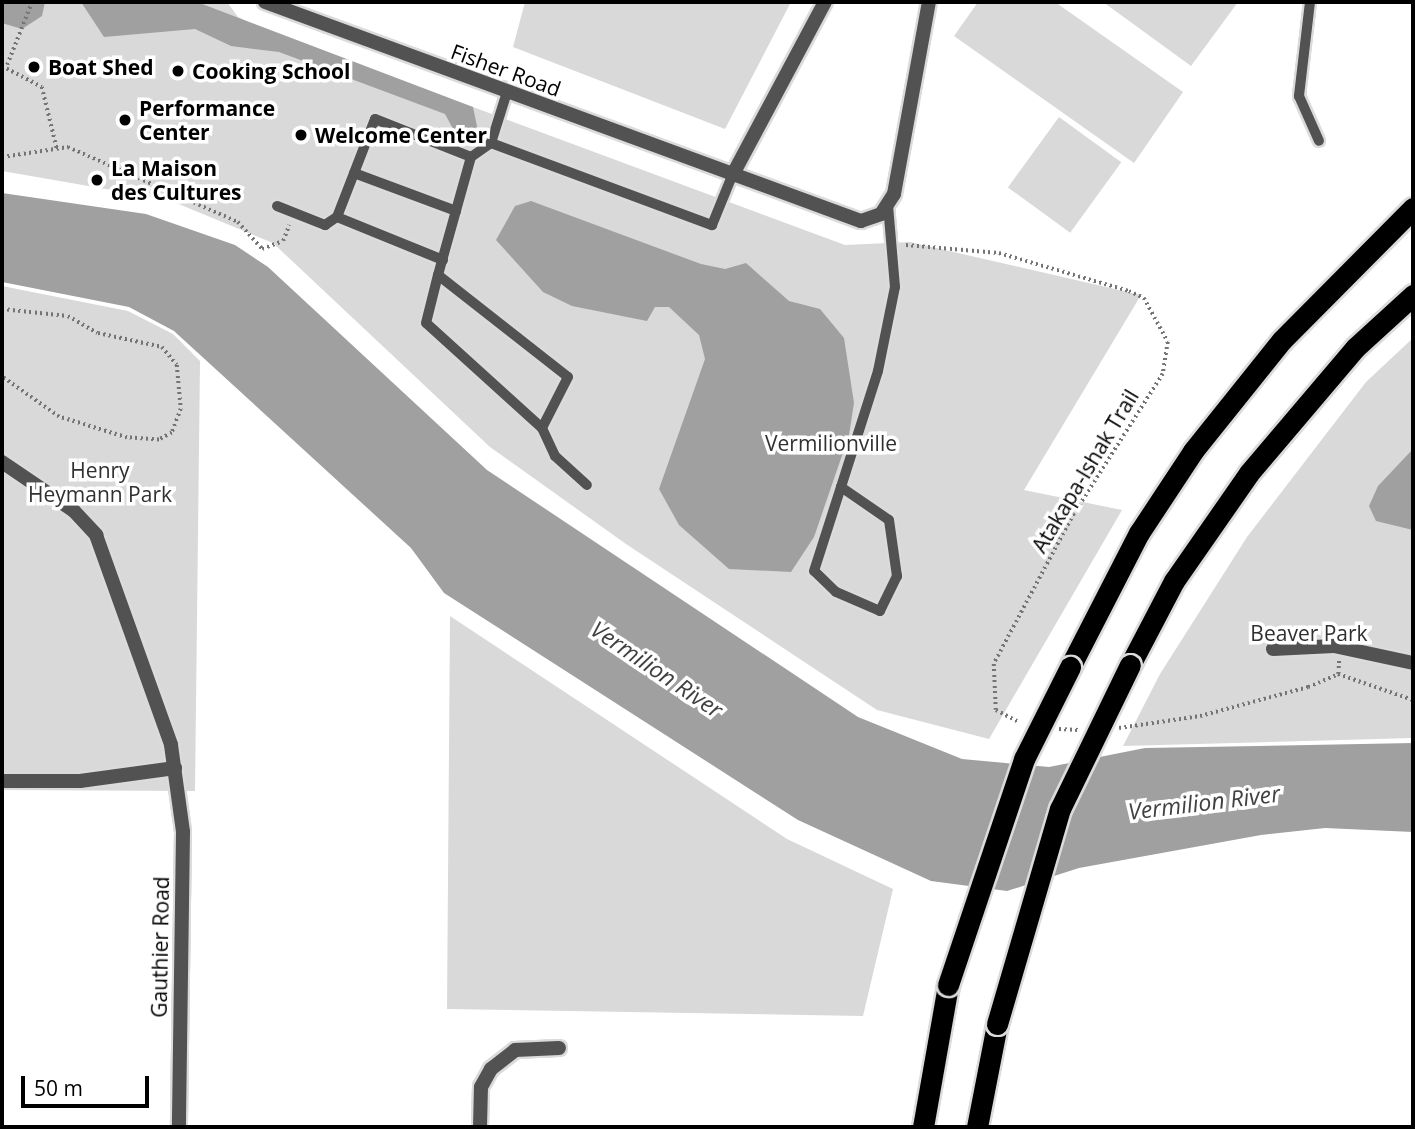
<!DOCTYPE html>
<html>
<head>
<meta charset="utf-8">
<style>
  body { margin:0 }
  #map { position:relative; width:1415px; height:1129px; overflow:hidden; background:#fff; font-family:"Open Sans",sans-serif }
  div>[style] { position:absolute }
  .green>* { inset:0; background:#d9d9d9; transform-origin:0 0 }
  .water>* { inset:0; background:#a0a0a0 }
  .path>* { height:3.5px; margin-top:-1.75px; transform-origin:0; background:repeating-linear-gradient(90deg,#747474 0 2px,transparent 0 5.5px) }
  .roads { filter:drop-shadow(2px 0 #dbdbdb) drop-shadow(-2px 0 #dbdbdb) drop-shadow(0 2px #dbdbdb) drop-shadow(0 -2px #dbdbdb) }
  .lane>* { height:10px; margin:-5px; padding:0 5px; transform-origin:5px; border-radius:5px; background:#525252 }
  .street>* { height:14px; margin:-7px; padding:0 7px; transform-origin:7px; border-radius:7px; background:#525252 }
  .highway>* { height:21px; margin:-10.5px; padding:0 10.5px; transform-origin:10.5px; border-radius:10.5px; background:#000 }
  .bridges { filter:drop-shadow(2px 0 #dbdbdb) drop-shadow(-2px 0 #dbdbdb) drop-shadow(0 2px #dbdbdb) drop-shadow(0 -2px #dbdbdb) }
  .highway-bridge>* { height:21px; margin:-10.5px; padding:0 10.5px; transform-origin:10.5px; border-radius:10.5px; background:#000 }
  .dots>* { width:19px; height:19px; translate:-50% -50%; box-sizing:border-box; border:4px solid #fff; border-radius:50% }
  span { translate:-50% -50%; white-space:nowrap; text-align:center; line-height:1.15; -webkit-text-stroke:7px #fff; paint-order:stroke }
  .poi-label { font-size:21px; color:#000; font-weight:700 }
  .left { translate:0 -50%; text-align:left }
  .street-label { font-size:21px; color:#000 }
  .park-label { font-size:21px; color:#303030 }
  .water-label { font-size:23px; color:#414141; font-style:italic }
  .frame { position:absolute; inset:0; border:4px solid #000; pointer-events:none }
  .scale { position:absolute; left:21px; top:1076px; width:128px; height:32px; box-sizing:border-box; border:4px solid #000; border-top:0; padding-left:9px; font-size:21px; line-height:24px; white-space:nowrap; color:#000; -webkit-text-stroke:5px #fff; paint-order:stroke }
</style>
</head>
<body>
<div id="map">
  <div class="green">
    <i style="clip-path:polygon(2px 2px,227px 2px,238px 17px,349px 78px,473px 107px,845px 245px,910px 242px,1141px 295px,1024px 490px,1122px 510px,989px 739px,877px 710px,626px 544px,490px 447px,273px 243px,169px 200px,2px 171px)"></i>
    <i style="clip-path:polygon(525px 2px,791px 2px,725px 129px,513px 47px)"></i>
    <i style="clip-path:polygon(978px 2px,1055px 2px,1183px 92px,1134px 163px,954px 36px)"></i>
    <i style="clip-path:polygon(1103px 2px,1238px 2px,1191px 66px)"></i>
    <i style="left:1059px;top:117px;width:77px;height:87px;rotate:36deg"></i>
    <i style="clip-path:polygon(2px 286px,128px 311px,173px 334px,200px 361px,195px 791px,2px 790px)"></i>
    <i style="clip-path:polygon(1413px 338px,1413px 738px,1123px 746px,1160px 674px,1247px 537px,1366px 382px)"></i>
    <i style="clip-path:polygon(450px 616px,787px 839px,893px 889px,863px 1016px,447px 1009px)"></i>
  </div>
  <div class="water">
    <i style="clip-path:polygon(2px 2px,45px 2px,42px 16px,22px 29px,2px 23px)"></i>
    <i style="clip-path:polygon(81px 2px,197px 2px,473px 107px,478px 131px,459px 140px,445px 114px,279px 52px,231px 46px,195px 29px,104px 37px)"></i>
    <i style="clip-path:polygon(2px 193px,146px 214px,235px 245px,268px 267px,487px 470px,858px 717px,962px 759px,1049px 767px,1145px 748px,1413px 743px,1413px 832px,1325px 828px,1261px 835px,1079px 868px,1007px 891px,931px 881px,798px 820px,444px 593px,411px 548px,174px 331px,129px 307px,2px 282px)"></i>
    <i style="clip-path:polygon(531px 201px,701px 264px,725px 269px,746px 263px,789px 301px,820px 309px,844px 338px,854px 403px,849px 435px,814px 537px,791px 572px,729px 569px,679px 525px,659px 489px,705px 359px,699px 335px,669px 307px,655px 307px,647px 321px,572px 306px,543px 292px,496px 240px,515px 206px)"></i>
    <i style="clip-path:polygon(1413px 449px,1413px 530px,1376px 521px,1369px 506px,1378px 486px)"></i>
  </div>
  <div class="path">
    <i style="left:7px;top:65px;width:66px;rotate:-68.5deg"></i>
    <i style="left:2px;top:66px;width:45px;rotate:27.7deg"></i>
    <i style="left:42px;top:87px;width:64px;rotate:76.4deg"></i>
    <i style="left:2px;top:157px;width:67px;rotate:-8.6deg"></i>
    <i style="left:68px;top:147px;width:186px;rotate:23.8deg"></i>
    <i style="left:238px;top:222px;width:36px;rotate:48deg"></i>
    <i style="left:262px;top:249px;width:22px;rotate:-21deg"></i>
    <i style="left:283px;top:241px;width:17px;rotate:-69deg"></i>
    <i style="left:906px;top:245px;width:93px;rotate:4.9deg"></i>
    <i style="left:999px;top:253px;width:135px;rotate:16.3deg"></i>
    <i style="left:1129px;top:291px;width:17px;rotate:25deg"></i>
    <i style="left:1144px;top:298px;width:50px;rotate:61.4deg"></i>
    <i style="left:1168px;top:342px;width:32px;rotate:99deg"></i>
    <i style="left:1163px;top:374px;width:166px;rotate:122.4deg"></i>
    <i style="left:1074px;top:514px;width:170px;rotate:118.1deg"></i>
    <i style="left:994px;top:664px;width:46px;rotate:87.5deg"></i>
    <i style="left:996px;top:710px;width:27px;rotate:28deg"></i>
    <i style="left:2px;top:309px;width:66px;rotate:6.1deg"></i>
    <i style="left:68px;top:316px;width:34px;rotate:30deg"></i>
    <i style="left:98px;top:333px;width:66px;rotate:12.3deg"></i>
    <i style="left:162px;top:347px;width:23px;rotate:50deg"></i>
    <i style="left:177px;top:365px;width:44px;rotate:84.8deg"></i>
    <i style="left:181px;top:409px;width:26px;rotate:111deg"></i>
    <i style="left:172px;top:433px;width:15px;rotate:152deg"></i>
    <i style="left:159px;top:440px;width:32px;rotate:-176deg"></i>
    <i style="left:127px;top:438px;width:71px;rotate:-162.8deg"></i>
    <i style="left:59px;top:417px;width:70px;rotate:-144.9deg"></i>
    <i style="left:1338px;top:674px;width:79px;rotate:19.1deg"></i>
    <i style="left:1119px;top:728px;width:82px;rotate:-8.4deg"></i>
    <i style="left:1200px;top:716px;width:112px;rotate:-15deg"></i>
    <i style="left:1308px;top:687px;width:33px;rotate:-23deg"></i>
    <i style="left:1338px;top:674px;width:14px;rotate:-86deg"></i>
    <i style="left:1059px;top:729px;width:20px;rotate:3deg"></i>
  </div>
  <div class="roads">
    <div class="lane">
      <i style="left:1310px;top:2px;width:95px;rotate:96.7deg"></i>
      <i style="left:1299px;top:96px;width:49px;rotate:66deg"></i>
      <i style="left:491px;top:143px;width:236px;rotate:20.4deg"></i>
      <i style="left:712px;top:225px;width:53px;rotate:-67.8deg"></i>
      <i style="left:354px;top:173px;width:109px;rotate:20.4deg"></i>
      <i style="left:277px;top:206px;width:52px;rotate:21.6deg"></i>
      <i style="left:325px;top:225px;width:14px;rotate:-34deg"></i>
      <i style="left:443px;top:260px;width:114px;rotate:-157.9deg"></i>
      <i style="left:337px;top:217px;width:105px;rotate:-68.8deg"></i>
      <i style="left:375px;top:119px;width:103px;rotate:21.6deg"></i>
      <i style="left:438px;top:275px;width:165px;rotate:38.1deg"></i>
      <i style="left:568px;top:377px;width:57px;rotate:117deg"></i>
      <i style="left:542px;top:428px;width:156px;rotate:-137.8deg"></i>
      <i style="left:426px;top:323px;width:49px;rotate:-76deg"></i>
      <i style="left:438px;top:275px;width:123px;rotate:-74.4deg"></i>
      <i style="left:471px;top:157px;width:24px;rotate:-35deg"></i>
      <i style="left:491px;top:143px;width:53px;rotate:-72.6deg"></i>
      <i style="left:542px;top:428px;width:31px;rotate:65deg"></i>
      <i style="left:555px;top:456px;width:43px;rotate:42.2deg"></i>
      <i style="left:841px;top:487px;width:58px;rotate:34.5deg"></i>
      <i style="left:889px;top:520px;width:57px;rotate:81.9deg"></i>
      <i style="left:897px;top:576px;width:39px;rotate:116deg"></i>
      <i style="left:880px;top:611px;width:48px;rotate:-156.6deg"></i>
      <i style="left:836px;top:592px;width:30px;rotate:-136deg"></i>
      <i style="left:814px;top:571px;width:88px;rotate:-72.2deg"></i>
      <i style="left:841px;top:487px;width:122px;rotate:-72.3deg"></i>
      <i style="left:878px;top:371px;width:86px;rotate:-78.6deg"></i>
      <i style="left:895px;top:287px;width:81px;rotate:-94.9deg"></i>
    </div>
    <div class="street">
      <i style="left:265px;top:2px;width:635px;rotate:20.18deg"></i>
      <i style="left:861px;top:221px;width:21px;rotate:-19deg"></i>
      <i style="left:881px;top:214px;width:24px;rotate:-57deg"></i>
      <i style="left:894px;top:194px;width:195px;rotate:-79.7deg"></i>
      <i style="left:732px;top:176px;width:197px;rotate:-61.9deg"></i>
      <i style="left:2px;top:462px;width:87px;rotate:34.2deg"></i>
      <i style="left:74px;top:511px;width:33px;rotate:47deg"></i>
      <i style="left:96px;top:535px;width:223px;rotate:70.3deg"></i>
      <i style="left:171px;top:745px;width:88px;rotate:82.1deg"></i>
      <i style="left:183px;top:832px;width:295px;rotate:90.8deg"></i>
      <i style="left:1273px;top:649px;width:61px;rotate:-2.8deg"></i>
      <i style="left:1334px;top:646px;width:81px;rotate:12.1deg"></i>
      <i style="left:2px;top:781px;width:78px"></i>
      <i style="left:80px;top:781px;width:96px;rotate:-7.8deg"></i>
      <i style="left:480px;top:1127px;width:40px;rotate:-88.6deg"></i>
      <i style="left:481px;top:1087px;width:21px;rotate:-61deg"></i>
      <i style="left:491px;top:1069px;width:31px;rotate:-38deg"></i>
      <i style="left:515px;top:1050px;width:44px;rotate:-2.6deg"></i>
    </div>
    <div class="highway">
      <i style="left:1130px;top:665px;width:95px;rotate:-62.4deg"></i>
      <i style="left:1174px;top:581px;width:131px;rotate:-55.2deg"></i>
      <i style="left:1249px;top:473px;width:164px;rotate:-49.7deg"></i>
      <i style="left:1355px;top:348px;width:79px;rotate:-42.4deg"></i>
      <i style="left:1070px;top:667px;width:151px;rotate:-62.8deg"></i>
      <i style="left:1139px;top:533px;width:98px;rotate:-56.6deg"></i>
      <i style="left:1193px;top:451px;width:142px;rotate:-51.3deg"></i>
      <i style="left:1282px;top:340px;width:186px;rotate:-45.2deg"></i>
      <i style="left:923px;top:1127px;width:144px;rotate:-80deg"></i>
      <i style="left:977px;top:1127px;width:105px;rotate:-79deg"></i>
    </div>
  </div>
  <div class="bridges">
    <div class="highway-bridge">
      <i style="left:948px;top:985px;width:238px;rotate:-71.4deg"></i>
      <i style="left:1024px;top:759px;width:103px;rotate:-63.4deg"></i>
      <i style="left:997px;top:1024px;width:224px;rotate:-73.7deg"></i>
      <i style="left:1060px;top:809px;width:160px;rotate:-64.1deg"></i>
    </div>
  </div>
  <div class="dots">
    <i style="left:34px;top:67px;background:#000"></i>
    <i style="left:178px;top:71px;background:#000"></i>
    <i style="left:125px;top:120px;background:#000"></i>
    <i style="left:301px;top:135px;background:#000"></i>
    <i style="left:97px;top:180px;background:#000"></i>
  </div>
  <div class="poi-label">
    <span class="left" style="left:48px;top:67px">Boat Shed</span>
    <span class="left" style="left:192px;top:71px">Cooking School</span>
    <span class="left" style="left:139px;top:120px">Performance<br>Center</span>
    <span class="left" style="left:315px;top:135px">Welcome Center</span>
    <span class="left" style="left:111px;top:180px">La Maison<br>des Cultures</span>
  </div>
  <div class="street-label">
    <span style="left:506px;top:70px;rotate:20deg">Fisher Road</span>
    <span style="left:1085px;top:471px;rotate:-59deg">Atakapa-Ishak Trail</span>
    <span style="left:160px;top:947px;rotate:-89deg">Gauthier Road</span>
  </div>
  <div class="park-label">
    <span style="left:831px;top:443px">Vermilionville</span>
    <span style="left:100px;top:482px">Henry<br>Heymann Park</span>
    <span style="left:1309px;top:633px">Beaver Park</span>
  </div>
  <div class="water-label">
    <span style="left:657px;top:669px;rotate:34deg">Vermilion River</span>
    <span style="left:1204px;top:802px;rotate:-7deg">Vermilion River</span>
  </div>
  <div class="frame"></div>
  <div class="scale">50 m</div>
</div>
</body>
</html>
